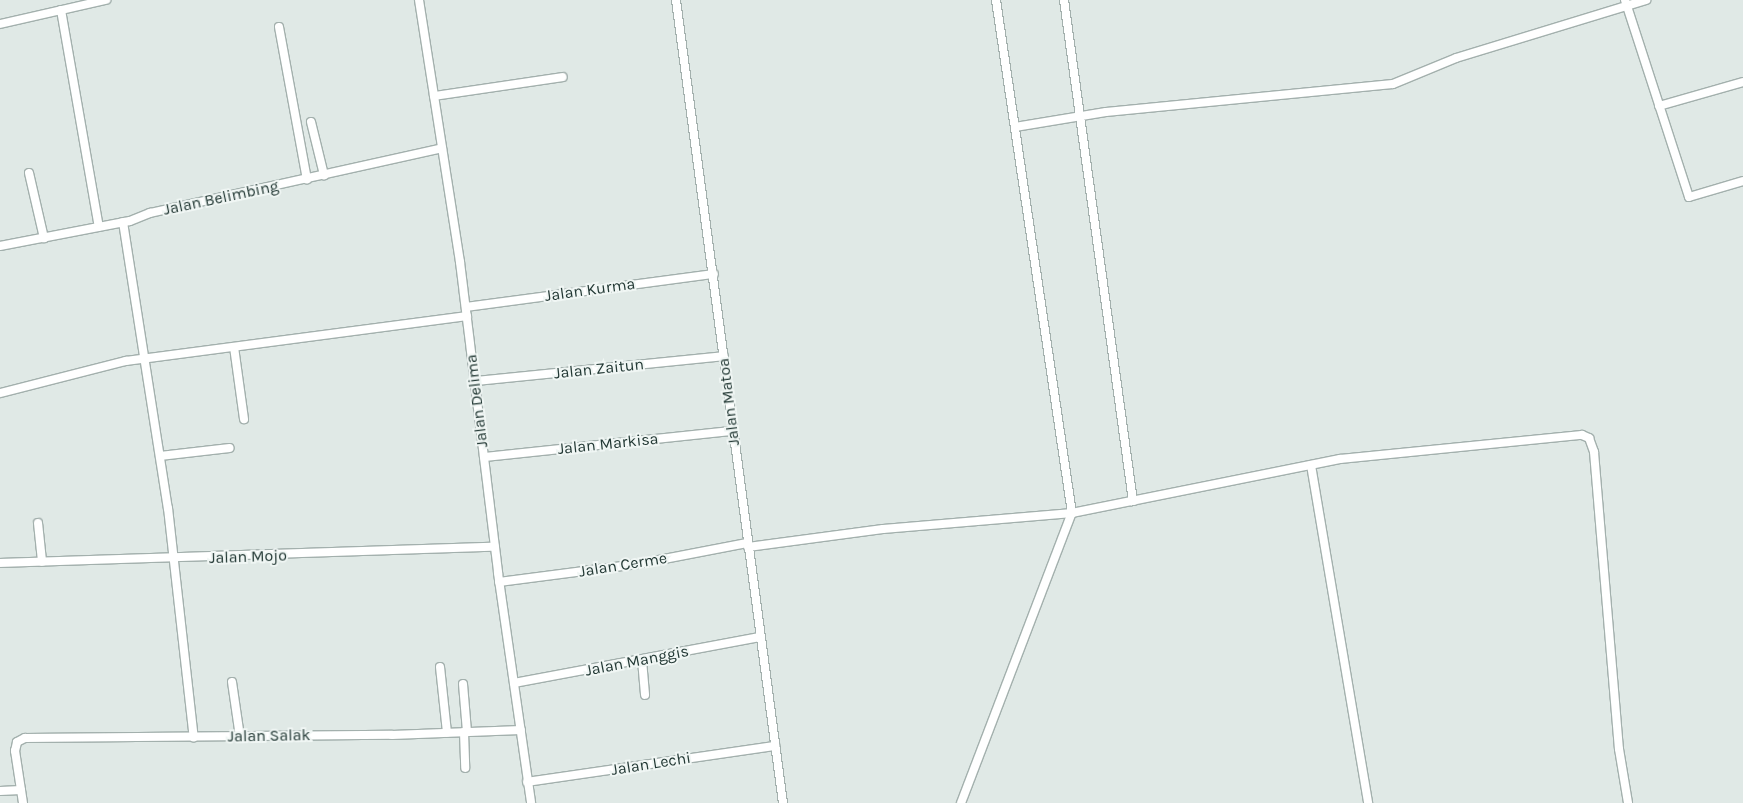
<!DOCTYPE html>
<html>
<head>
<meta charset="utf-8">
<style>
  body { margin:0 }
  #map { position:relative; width:1743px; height:803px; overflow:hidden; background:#e0e9e6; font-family:Karla,sans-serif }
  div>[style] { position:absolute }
  .roads { filter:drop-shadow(1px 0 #a3b0ad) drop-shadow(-1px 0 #a3b0ad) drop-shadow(0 1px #a3b0ad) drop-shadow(0 -1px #a3b0ad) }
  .minor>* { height:8px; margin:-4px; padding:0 4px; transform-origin:4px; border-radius:4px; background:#fff }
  span { translate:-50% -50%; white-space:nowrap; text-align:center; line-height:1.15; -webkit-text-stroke:4px #f0f6f4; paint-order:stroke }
  .street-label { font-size:16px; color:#223834 }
</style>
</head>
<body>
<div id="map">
  <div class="roads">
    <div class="minor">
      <i style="left:419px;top:0;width:265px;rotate:81.1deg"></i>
      <i style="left:460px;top:262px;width:313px;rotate:83deg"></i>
      <i style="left:498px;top:573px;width:232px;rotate:81.8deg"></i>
      <i style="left:676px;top:0;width:810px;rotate:82.41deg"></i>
      <i style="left:1064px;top:0;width:506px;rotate:82.16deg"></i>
      <i style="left:1625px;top:0;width:207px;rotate:72deg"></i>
      <i style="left:1689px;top:197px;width:56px;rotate:-16.5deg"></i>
      <i style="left:61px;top:10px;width:220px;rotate:80.1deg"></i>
      <i style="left:0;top:24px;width:109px;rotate:-12.8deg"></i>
      <i style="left:279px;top:27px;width:155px;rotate:79.6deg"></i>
      <i style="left:434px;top:96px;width:130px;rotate:-8.4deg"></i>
      <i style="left:1659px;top:106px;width:87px;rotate:-15.9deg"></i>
      <i style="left:311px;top:122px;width:55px;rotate:76.2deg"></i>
      <i style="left:1015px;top:127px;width:92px;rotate:-9.4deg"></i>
      <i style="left:1106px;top:112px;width:288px;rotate:-5.6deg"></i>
      <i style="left:1393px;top:84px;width:68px;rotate:-22.4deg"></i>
      <i style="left:1456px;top:58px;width:199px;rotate:-17deg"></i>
      <i style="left:29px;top:173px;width:67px;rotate:77deg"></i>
      <i style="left:123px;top:222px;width:290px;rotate:81.1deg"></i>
      <i style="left:168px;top:508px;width:231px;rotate:83.6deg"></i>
      <i style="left:0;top:246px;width:132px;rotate:-10.9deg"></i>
      <i style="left:130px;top:221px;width:22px;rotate:-22deg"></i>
      <i style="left:150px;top:213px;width:299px;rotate:-12.5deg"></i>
      <i style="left:466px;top:307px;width:250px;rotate:-7.6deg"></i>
      <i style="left:234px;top:347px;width:73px;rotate:82.1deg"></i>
      <i style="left:475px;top:381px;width:250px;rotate:-5.7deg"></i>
      <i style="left:0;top:393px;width:130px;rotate:-14.3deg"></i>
      <i style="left:126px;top:361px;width:344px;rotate:-7.5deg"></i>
      <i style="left:160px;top:456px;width:70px;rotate:-6.5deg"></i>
      <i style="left:484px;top:457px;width:249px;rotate:-6deg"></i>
      <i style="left:1311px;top:465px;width:343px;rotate:80.4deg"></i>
      <i style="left:38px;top:523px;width:39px;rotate:84deg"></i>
      <i style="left:748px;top:547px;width:136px;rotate:-7.6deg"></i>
      <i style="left:883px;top:529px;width:190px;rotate:-4.8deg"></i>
      <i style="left:1072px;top:513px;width:273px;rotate:-11.4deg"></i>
      <i style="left:1340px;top:459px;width:243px;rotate:-5.7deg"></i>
      <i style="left:1582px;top:435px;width:8px;rotate:23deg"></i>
      <i style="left:1589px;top:438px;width:15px;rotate:70deg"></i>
      <i style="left:1594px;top:452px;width:298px;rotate:85.2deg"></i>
      <i style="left:1619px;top:749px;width:55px;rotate:80.5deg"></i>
      <i style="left:0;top:563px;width:495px;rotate:-1.9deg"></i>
      <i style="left:499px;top:582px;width:140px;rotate:-7.4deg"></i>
      <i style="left:638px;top:564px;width:111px;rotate:-10.9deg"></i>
      <i style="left:642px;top:660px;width:35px;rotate:85deg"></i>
      <i style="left:440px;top:667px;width:66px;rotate:83.9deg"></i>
      <i style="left:232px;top:682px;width:56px;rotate:81.7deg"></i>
      <i style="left:514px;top:683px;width:250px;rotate:-10.6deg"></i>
      <i style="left:463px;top:684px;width:48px;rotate:85.2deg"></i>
      <i style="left:464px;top:732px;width:36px;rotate:88deg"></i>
      <i style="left:527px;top:782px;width:251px;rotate:-8.3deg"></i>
      <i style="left:0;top:791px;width:21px;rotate:-3deg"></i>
      <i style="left:23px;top:803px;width:53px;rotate:-98.7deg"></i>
      <i style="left:15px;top:751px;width:9px;rotate:-77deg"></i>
      <i style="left:17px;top:742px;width:9px;rotate:-27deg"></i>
      <i style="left:25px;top:738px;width:367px;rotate:-0.5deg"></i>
      <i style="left:392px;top:735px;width:129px;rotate:-2.2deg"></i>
      <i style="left:961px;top:803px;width:311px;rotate:-69.1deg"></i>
      <i style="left:1072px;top:513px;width:519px;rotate:-98.43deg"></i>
    </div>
  </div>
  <div class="street-label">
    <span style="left:221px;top:198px;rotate:-12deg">Jalan Belimbing</span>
    <span style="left:590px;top:290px;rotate:-8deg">Jalan Kurma</span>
    <span style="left:599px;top:369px;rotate:-6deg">Jalan Zaitun</span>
    <span style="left:477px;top:401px;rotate:-97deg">Jalan Delima</span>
    <span style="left:729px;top:402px;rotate:-97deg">Jalan Matoa</span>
    <span style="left:608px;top:444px;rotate:-6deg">Jalan Markisa</span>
    <span style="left:248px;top:557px;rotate:-2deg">Jalan Mojo</span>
    <span style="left:623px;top:565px;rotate:-9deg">Jalan Cerme</span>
    <span style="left:637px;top:661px;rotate:-11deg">Jalan Manggis</span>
    <span style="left:269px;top:736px;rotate:-1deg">Jalan Salak</span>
    <span style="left:651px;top:764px;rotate:-9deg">Jalan Lechi</span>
  </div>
</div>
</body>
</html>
